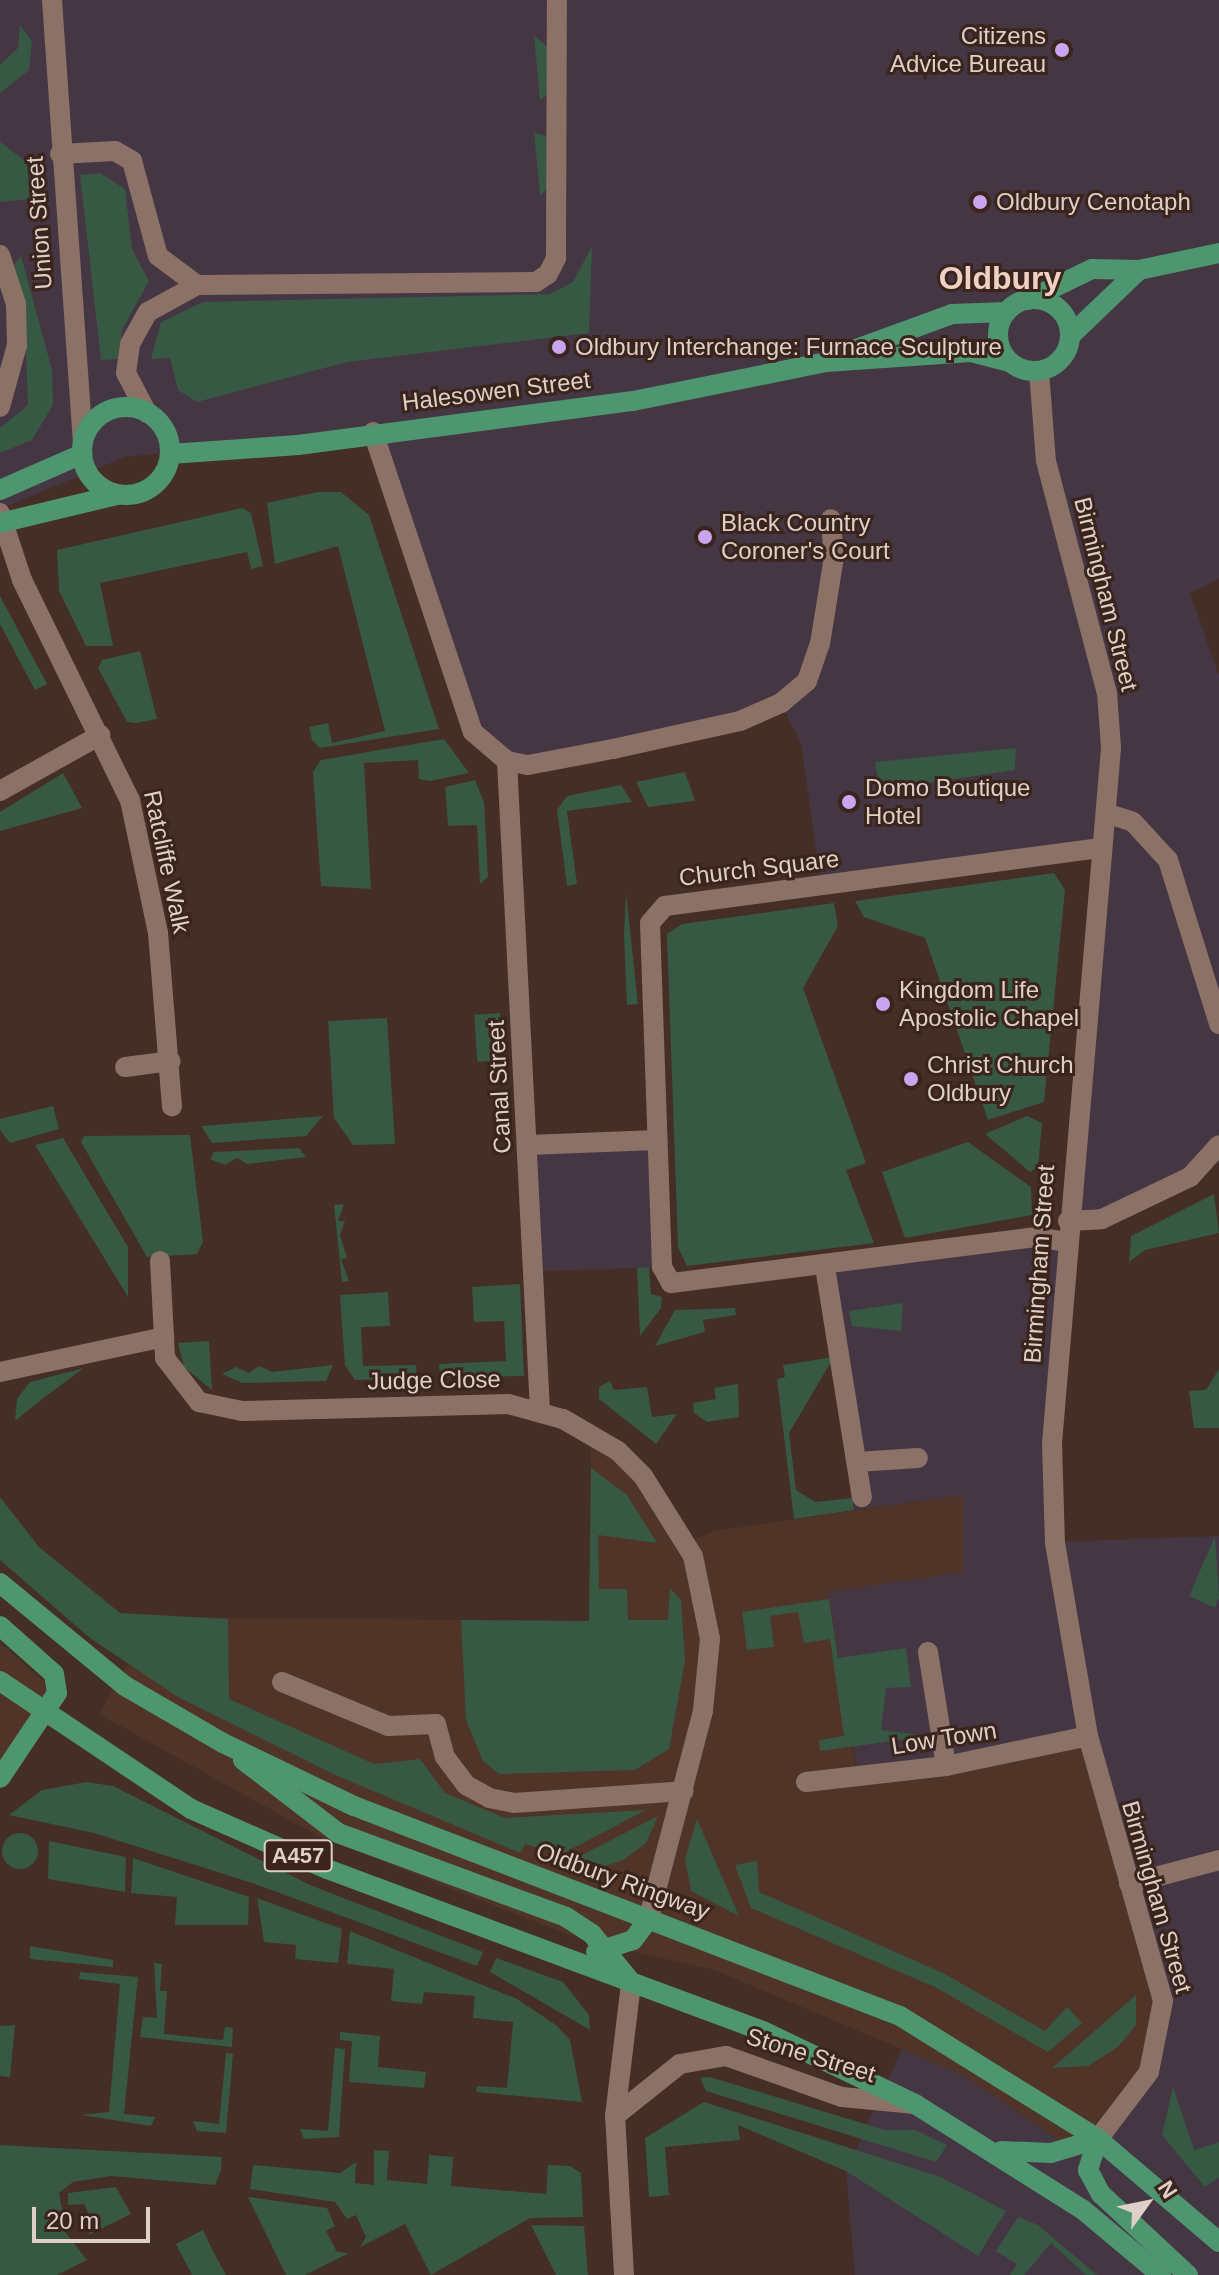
<!DOCTYPE html>
<html>
<head>
<meta charset="utf-8">
<style>
  body { margin:0 }
  #map { position:relative; width:1219px; height:2275px; overflow:hidden; background:#442e25; font-family:Arial,sans-serif }
  div>[style] { position:absolute }
  .commercial>* { inset:0; background:#453644; transform-origin:0 0 }
  .built>* { inset:0; background:#513428 }
  .green>* { inset:0; background:#375842; transform-origin:0 0 }
  .round { border-radius:50% }
  .minor>* { height:20px; margin:-10px; padding:0 10px; transform-origin:10px; border-radius:10px; background:#8c7166 }
  .major>* { height:20px; margin:-10px; padding:0 10px; transform-origin:10px; border-radius:10px; background:#4e966f }
  .major>.ring { margin:-10px; padding:0; box-sizing:content-box; background:none; border:20px solid #4e966f; border-radius:50% }
  .dots>* { width:22px; height:22px; translate:-50% -50%; box-sizing:border-box; border:4px solid #3a241b; border-radius:50% }
  span { translate:-50% -50%; white-space:nowrap; text-align:center; line-height:1.15; -webkit-text-stroke:6px #3a241b; paint-order:stroke }
  .shield-label span { padding:2px 6px; background:#3a241b; border:2px solid; border-radius:6px; -webkit-text-stroke-width:0 }
  .shield-label { font-size:22px; color:#decfc9; font-weight:700 }
  .poi-label { font-size:24px; color:#decfc9 }
  .right { translate:-100% -50%; text-align:right }
  .left { translate:0 -50%; text-align:left }
  .street-label { font-size:24px; color:#decfc9 }
  .district-label { font-size:32px; color:#eed0c4; font-weight:700 }
  .north { position:absolute; left:1107px; top:2163px; width:80px; height:80px; -webkit-text-stroke:6px #3a241b; paint-order:stroke; rotate:57deg; font-size:22px; font-weight:700; line-height:32px; text-align:center; color:#decfc9 }
  .north::after { content:''; display:block; margin:auto; width:28px; height:36px; background:#decfc9; clip-path:polygon(50% 0,100% 100%,50% 72%,0 100%) }
  .scale { position:absolute; left:32px; top:2207px; width:118px; height:36px; box-sizing:border-box; border:4px solid #decfc9; border-top:0; padding-left:10px; font-size:24px; line-height:28px; white-space:nowrap; color:#decfc9; -webkit-text-stroke:6px #3a241b; paint-order:stroke }
</style>
</head>
<body>
<div id="map">
  <div class="commercial">
    <i style="clip-path:polygon(0 0,1219px 0,1219px 579px,1190px 593px,1219px 676px,1219px 1165px,1213px 1158px,1190px 1177px,1068px 1221px,1100px 848px,821px 886px,801px 743px,781px 703px,528px 765px,486px 749px,373px 432px,125px 457px,0 509px)"></i>
    <i style="left:657px;top:1140px;width:127px;height:129px;rotate:88deg"></i>
    <i style="clip-path:polygon(1067px 1242px,1055px 1542px,1219px 1536px,1219px 2275px,855px 2275px,846px 2171px,902px 2049px,965px 2076px,1084px 2157px,858px 1777px,828px 1592px,963px 1572px,963px 1547px,927px 1500px,854px 1510px,825px 1267px)"></i>
  </div>
  <div class="built">
    <i style="clip-path:polygon(591px 1434px,618px 1451px,687px 1543px,714px 1531px,963px 1495px,963px 1572px,828px 1592px,857px 1777px,1088px 1736px,1163px 2001px,1154px 2058px,1084px 2157px,965px 2076px,715px 1970px,582px 1940px,320px 1837px,99px 1714px,154px 1617px,589px 1621px)"></i>
    <i style="clip-path:polygon(0 1643px,57px 1693px,0 1778px)"></i>
  </div>
  <div class="green">
    <i style="clip-path:polygon(20px 25px,32px 41px,29px 70px,0 93px,0 65px,18px 48px)"></i>
    <i style="clip-path:polygon(534px 35px,548px 48px,548px 93px,540px 101px)"></i>
    <i style="clip-path:polygon(534px 132px,547px 137px,549px 188px,540px 195px)"></i>
    <i style="clip-path:polygon(0 142px,27px 162px,30px 199px,0 202px)"></i>
    <i style="clip-path:polygon(100px 173px,125px 189px,132px 249px,149px 281px,122px 330px,118px 359px,101px 360px,80px 175px)"></i>
    <i style="clip-path:polygon(592px 246px,589px 333px,347px 362px,197px 402px,178px 390px,170px 358px,151px 359px,161px 322px,203px 302px,550px 294px,573px 282px)"></i>
    <i style="clip-path:polygon(21px 256px,52px 370px,53px 405px,32px 440px,0 453px,0 428px,28px 405px,24px 305px,14px 265px)"></i>
    <i style="clip-path:polygon(318px 492px,341px 492px,369px 515px,439px 729px,320px 748px,312px 740px,309px 727px,328px 723px,332px 743px,385px 731px,338px 546px,275px 564px,267px 503px)"></i>
    <i style="clip-path:polygon(242px 508px,251px 513px,263px 566px,251px 569px,247px 552px,100px 583px,113px 646px,86px 646px,59px 591px,57px 550px)"></i>
    <i style="clip-path:polygon(0 596px,47px 684px,35px 690px,0 624px)"></i>
    <i style="clip-path:polygon(140px 651px,157px 719px,136px 723px,127px 722px,98px 668px,102px 660px)"></i>
    <i style="clip-path:polygon(444px 739px,469px 773px,430px 781px,419px 779px,418px 760px,364px 763px,371px 889px,321px 886px,313px 772px,321px 760px)"></i>
    <i style="clip-path:polygon(1016px 748px,1015px 770px,880px 790px,875px 762px)"></i>
    <i style="clip-path:polygon(685px 772px,695px 801px,648px 807px,636px 782px)"></i>
    <i style="clip-path:polygon(63px 773px,82px 808px,0 831px,0 812px)"></i>
    <i style="clip-path:polygon(475px 780px,484px 802px,488px 877px,480px 884px,477px 825px,448px 826px,445px 787px)"></i>
    <i style="clip-path:polygon(621px 785px,632px 802px,567px 811px,577px 884px,567px 886px,557px 810px,567px 796px)"></i>
    <i style="clip-path:polygon(1054px 873px,1065px 890px,1044px 1102px,988px 1120px,925px 938px,864px 917px,855px 901px)"></i>
    <i style="clip-path:polygon(626px 893px,638px 1004px,627px 1005px,624px 935px)"></i>
    <i style="clip-path:polygon(834px 903px,838px 926px,803px 988px,866px 1163px,846px 1170px,874px 1243px,687px 1266px,678px 1247px,667px 934px,682px 924px)"></i>
    <i style="left:500px;top:1013px;width:47px;height:26px;rotate:86deg"></i>
    <i style="clip-path:polygon(387px 1018px,395px 1144px,353px 1145px,334px 1118px,328px 1021px)"></i>
    <i style="clip-path:polygon(53px 1106px,59px 1129px,10px 1143px,0 1130px,0 1119px)"></i>
    <i style="clip-path:polygon(323px 1116px,306px 1136px,212px 1143px,201px 1126px)"></i>
    <i style="clip-path:polygon(1027px 1116px,1042px 1123px,1038px 1167px,1030px 1172px,985px 1134px)"></i>
    <i style="clip-path:polygon(190px 1135px,203px 1242px,197px 1254px,147px 1257px,81px 1142px,84px 1136px)"></i>
    <i style="clip-path:polygon(63px 1138px,128px 1247px,128px 1297px,35px 1145px)"></i>
    <i style="clip-path:polygon(968px 1142px,1031px 1187px,1032px 1215px,905px 1238px,882px 1172px)"></i>
    <i style="clip-path:polygon(299px 1148px,306px 1157px,247px 1164px,237px 1158px,225px 1165px,210px 1159px,214px 1152px)"></i>
    <i style="clip-path:polygon(1214px 1194px,1219px 1233px,1145px 1250px,1129px 1262px,1131px 1236px)"></i>
    <i style="clip-path:polygon(344px 1204px,338px 1221px,345px 1221px,340px 1235px,347px 1258px,341px 1259px,349px 1281px,342px 1282px,334px 1205px)"></i>
    <i style="clip-path:polygon(649px 1267px,651px 1294px,662px 1297px,661px 1308px,640px 1336px,637px 1268px)"></i>
    <i style="clip-path:polygon(520px 1284px,524px 1376px,440px 1377px,439px 1364px,506px 1361px,504px 1321px,474px 1322px,472px 1287px)"></i>
    <i style="clip-path:polygon(388px 1292px,390px 1326px,361px 1327px,363px 1366px,416px 1365px,417px 1378px,355px 1380px,345px 1365px,340px 1295px)"></i>
    <i style="clip-path:polygon(903px 1303px,901px 1331px,852px 1326px,849px 1311px)"></i>
    <i style="clip-path:polygon(735px 1308px,736px 1315px,703px 1320px,705px 1332px,655px 1346px,675px 1310px)"></i>
    <i style="clip-path:polygon(209px 1341px,212px 1390px,184px 1367px,178px 1343px)"></i>
    <i style="clip-path:polygon(834px 1357px,789px 1433px,796px 1490px,815px 1502px,852px 1498px,854px 1510px,794px 1519px,777px 1379px,785px 1377px,783px 1365px)"></i>
    <i style="clip-path:polygon(333px 1365px,326px 1381px,242px 1383px,222px 1374px,236px 1367px,249px 1373px,259px 1366px,272px 1372px)"></i>
    <i style="clip-path:polygon(84px 1368px,42px 1399px,15px 1421px,17px 1399px,30px 1382px)"></i>
    <i style="clip-path:polygon(1219px 1369px,1219px 1428px,1194px 1428px,1189px 1391px,1206px 1390px)"></i>
    <i style="clip-path:polygon(610px 1381px,614px 1390px,647px 1387px,652px 1417px,677px 1414px,656px 1444px,599px 1399px,599px 1387px)"></i>
    <i style="clip-path:polygon(738px 1384px,739px 1417px,707px 1422px,694px 1413px,693px 1403px,716px 1399px,714px 1388px)"></i>
    <i style="clip-path:polygon(591px 1468px,627px 1495px,657px 1543px,598px 1535px,599px 1589px,627px 1589px,628px 1620px,668px 1620px,670px 1588px,681px 1600px,685px 1661px,669px 1749px,635px 1770px,499px 1774px,483px 1761px,466px 1720px,461px 1620px,589px 1621px)"></i>
    <i style="clip-path:polygon(0 1497px,39px 1547px,120px 1613px,228px 1619px,229px 1699px,374px 1764px,420px 1759px,445px 1793px,505px 1818px,646px 1810px,562px 1854px,525px 1844px,520px 1853px,333px 1774px,178px 1697px,90px 1638px,0 1560px)"></i>
    <i style="clip-path:polygon(1215px 1536px,1219px 1597px,1215px 1608px,1189px 1596px)"></i>
    <i style="clip-path:polygon(829px 1599px,838px 1658px,906px 1648px,911px 1687px,886px 1688px,881px 1730px,929px 1736px,820px 1751px,819px 1740px,844px 1736px,830px 1639px,804px 1643px,798px 1612px,770px 1616px,774px 1647px,747px 1650px,742px 1612px)"></i>
    <i style="clip-path:polygon(87px 1782px,113px 1786px,310px 1885px,483px 1952px,477px 1966px,258px 1885px,94px 1833px,9px 1815px,42px 1790px)"></i>
    <i style="clip-path:polygon(658px 1816px,646px 1843px,623px 1860px,605px 1866px,574px 1859px)"></i>
    <i style="clip-path:polygon(697px 1819px,739px 1916px,691px 1891px,685px 1859px)"></i>
    <i class="round" style="left:2px;top:1833px;width:36px;height:36px"></i>
    <i style="clip-path:polygon(49px 1841px,126px 1857px,125px 1892px,48px 1879px)"></i>
    <i style="clip-path:polygon(133px 1858px,249px 1897px,248px 1925px,175px 1925px,177px 1897px,131px 1893px)"></i>
    <i style="clip-path:polygon(757px 1861px,759px 1892px,943px 1973px,1045px 2031px,1067px 2007px,1082px 2023px,1048px 2052px,937px 1988px,751px 1908px,735px 1865px)"></i>
    <i style="clip-path:polygon(257px 1898px,342px 1929px,338px 1963px,295px 1959px,296px 1945px,264px 1942px)"></i>
    <i style="clip-path:polygon(350px 1931px,517px 1999px,556px 2025px,570px 2040px,582px 2102px,476px 2092px,477px 2086px,507px 2088px,513px 2022px,473px 2018px,475px 1996px,424px 1992px,422px 2004px,391px 2001px,394px 1969px,347px 1964px)"></i>
    <i style="clip-path:polygon(30px 1946px,113px 1960px,113px 1967px,30px 1959px)"></i>
    <i style="clip-path:polygon(496px 1958px,563px 1982px,589px 2015px,590px 2030px,490px 1972px)"></i>
    <i style="clip-path:polygon(154px 1963px,162px 1964px,160px 1991px,167px 1991px,164px 2034px,223px 2040px,225px 2027px,233px 2028px,232px 2047px,140px 2037px,143px 2017px,157px 2018px)"></i>
    <i style="clip-path:polygon(80px 1972px,138px 1977px,124px 2114px,155px 2117px,151px 2126px,81px 2115px,109px 2112px,120px 1984px,79px 1979px)"></i>
    <i style="clip-path:polygon(1136px 1995px,1136px 2025px,1118px 2047px,1088px 2066px,1052px 2068px)"></i>
    <i style="clip-path:polygon(15px 2025px,10px 2077px,0 2076px,0 2026px)"></i>
    <i style="clip-path:polygon(340px 2032px,380px 2036px,378px 2067px,426px 2072px,424px 2088px,349px 2082px,352px 2041px,340px 2040px)"></i>
    <i style="clip-path:polygon(335px 2048px,345px 2049px,339px 2137px,304px 2139px,300px 2129px,328px 2131px)"></i>
    <i style="clip-path:polygon(226px 2053px,233px 2054px,226px 2133px,197px 2131px,193px 2121px,219px 2124px)"></i>
    <i style="clip-path:polygon(710px 2077px,885px 2130px,915px 2130px,947px 2145px,936px 2162px,706px 2091px,700px 2078px)"></i>
    <i style="clip-path:polygon(1173px 2087px,1194px 2150px,1219px 2142px,1219px 2178px,1205px 2187px,1162px 2135px)"></i>
    <i style="clip-path:polygon(704px 2102px,941px 2177px,1006px 2211px,978px 2256px,846px 2171px,738px 2125px,740px 2140px,665px 2147px,669px 2195px,649px 2197px,645px 2138px)"></i>
    <i style="clip-path:polygon(0 2145px,222px 2157px,221px 2171px,215px 2185px,111px 2176px,73px 2182px,59px 2193px,63px 2214px,55px 2219px,87px 2260px,57px 2275px,0 2275px)"></i>
    <i style="clip-path:polygon(374px 2150px,389px 2151px,387px 2180px,427px 2184px,429px 2155px,453px 2157px,451px 2186px,546px 2194px,548px 2165px,570px 2166px,581px 2173px,583px 2217px,530px 2218px,431px 2275px,405px 2224px,360px 2247px,366px 2237px,356px 2215px,347px 2219px,335px 2202px,250px 2189px,253px 2165px,340px 2173px,356px 2162px,355px 2183px,374px 2185px)"></i>
    <i style="clip-path:polygon(116px 2187px,131px 2214px,88px 2235px,94px 2225px,84px 2204px,68px 2205px,68px 2193px)"></i>
    <i style="clip-path:polygon(248px 2197px,327px 2208px,335px 2226px,326px 2231px,337px 2252px,349px 2253px,305px 2275px,286px 2275px)"></i>
    <i style="clip-path:polygon(1018px 2217px,1038px 2225px,1097px 2275px,1086px 2275px,1051px 2243px,1024px 2275px,1010px 2275px,1017px 2264px,996px 2251px)"></i>
    <i style="clip-path:polygon(531px 2225px,584px 2226px,588px 2275px,556px 2275px)"></i>
    <i style="clip-path:polygon(203px 2230px,212px 2249px,226px 2275px,192px 2275px,176px 2244px)"></i>
  </div>
  <div class="minor">
    <i style="left:52px;top:0;width:444px;rotate:86deg"></i>
    <i style="left:60px;top:154px;width:55px;rotate:-3.1deg"></i>
    <i style="left:115px;top:151px;width:20px;rotate:30deg"></i>
    <i style="left:132px;top:161px;width:98px;rotate:74.7deg"></i>
    <i style="left:158px;top:256px;width:49px;rotate:36.6deg"></i>
    <i style="left:0;top:255px;width:52px;rotate:71.9deg"></i>
    <i style="left:16px;top:304px;width:41px;rotate:88.6deg"></i>
    <i style="left:17px;top:345px;width:64px;rotate:105.3deg"></i>
    <i style="left:1039px;top:371px;width:90px;rotate:85.6deg"></i>
    <i style="left:1046px;top:461px;width:240px;rotate:75.3deg"></i>
    <i style="left:1107px;top:693px;width:55px;rotate:85.8deg"></i>
    <i style="left:1111px;top:748px;width:697px;rotate:94.85deg"></i>
    <i style="left:1052px;top:1443px;width:100px;rotate:88.3deg"></i>
    <i style="left:1055px;top:1543px;width:196px;rotate:80.3deg"></i>
    <i style="left:1088px;top:1736px;width:275px;rotate:74.2deg"></i>
    <i style="left:1163px;top:2001px;width:72px;rotate:101.2deg"></i>
    <i style="left:1149px;top:2072px;width:84px;rotate:127.3deg"></i>
    <i style="left:147px;top:413px;width:45px;rotate:-117.7deg"></i>
    <i style="left:126px;top:373px;width:29px;rotate:-82deg"></i>
    <i style="left:130px;top:344px;width:37px;rotate:-61deg"></i>
    <i style="left:148px;top:312px;width:56px;rotate:-28.9deg"></i>
    <i style="left:197px;top:285px;width:339px;rotate:-0.5deg"></i>
    <i style="left:536px;top:282px;width:14px;rotate:-34deg"></i>
    <i style="left:548px;top:274px;width:18px;rotate:-63deg"></i>
    <i style="left:556px;top:258px;width:258px;rotate:-89.8deg"></i>
    <i style="left:373px;top:432px;width:316px;rotate:71.6deg"></i>
    <i style="left:473px;top:732px;width:45px;rotate:40.5deg"></i>
    <i style="left:507px;top:761px;width:650px;rotate:87.09deg"></i>
    <i style="left:0;top:513px;width:71px;rotate:71.8deg"></i>
    <i style="left:22px;top:580px;width:245px;rotate:63.9deg"></i>
    <i style="left:130px;top:800px;width:136px;rotate:78.1deg"></i>
    <i style="left:158px;top:933px;width:174px;rotate:85.4deg"></i>
    <i style="left:507px;top:761px;width:21px;rotate:11deg"></i>
    <i style="left:528px;top:765px;width:86px;rotate:-10.7deg"></i>
    <i style="left:613px;top:749px;width:130px;rotate:-12.4deg"></i>
    <i style="left:740px;top:721px;width:45px;rotate:-23.7deg"></i>
    <i style="left:781px;top:703px;width:34px;rotate:-40deg"></i>
    <i style="left:807px;top:681px;width:39px;rotate:-71deg"></i>
    <i style="left:820px;top:644px;width:88px;rotate:-80.9deg"></i>
    <i style="left:834px;top:557px;width:38px;rotate:-95deg"></i>
    <i style="left:0;top:791px;width:115px;rotate:-29.2deg"></i>
    <i style="left:1106px;top:813px;width:28px;rotate:18deg"></i>
    <i style="left:1133px;top:822px;width:52px;rotate:47.4deg"></i>
    <i style="left:1168px;top:860px;width:172px;rotate:72.7deg"></i>
    <i style="left:125px;top:1067px;width:46px;rotate:-7.4deg"></i>
    <i style="left:528px;top:1145px;width:129px;rotate:-2.2deg"></i>
    <i style="left:1068px;top:1221px;width:34px;rotate:-3deg"></i>
    <i style="left:1102px;top:1219px;width:98px;rotate:-25.5deg"></i>
    <i style="left:1190px;top:1177px;width:43px;rotate:-47.8deg"></i>
    <i style="left:1067px;top:1242px;width:31px;rotate:-171deg"></i>
    <i style="left:1036px;top:1237px;width:368px;rotate:172.8deg"></i>
    <i style="left:671px;top:1283px;width:18px;rotate:-119deg"></i>
    <i style="left:662px;top:1267px;width:344px;rotate:-92deg"></i>
    <i style="left:650px;top:923px;width:23px;rotate:-49deg"></i>
    <i style="left:665px;top:906px;width:440px;rotate:-7.6deg"></i>
    <i style="left:160px;top:1261px;width:97px;rotate:87deg"></i>
    <i style="left:165px;top:1358px;width:56px;rotate:52.3deg"></i>
    <i style="left:199px;top:1402px;width:44px;rotate:11.8deg"></i>
    <i style="left:242px;top:1411px;width:266px;rotate:-1.5deg"></i>
    <i style="left:508px;top:1404px;width:57px;rotate:15.3deg"></i>
    <i style="left:563px;top:1419px;width:64px;rotate:30.2deg"></i>
    <i style="left:618px;top:1451px;width:35px;rotate:45deg"></i>
    <i style="left:643px;top:1476px;width:94px;rotate:58deg"></i>
    <i style="left:693px;top:1556px;width:85px;rotate:78.4deg"></i>
    <i style="left:710px;top:1639px;width:72px;rotate:95.6deg"></i>
    <i style="left:703px;top:1711px;width:216px;rotate:104.7deg"></i>
    <i style="left:825px;top:1267px;width:233px;rotate:80.9deg"></i>
    <i style="left:0;top:1372px;width:168px;rotate:-12deg"></i>
    <i style="left:857px;top:1462px;width:61px;rotate:-3.8deg"></i>
    <i style="left:928px;top:1652px;width:115px;rotate:81deg"></i>
    <i style="left:282px;top:1682px;width:115px;rotate:22.5deg"></i>
    <i style="left:388px;top:1726px;width:48px;rotate:-2.4deg"></i>
    <i style="left:436px;top:1724px;width:34px;rotate:75deg"></i>
    <i style="left:445px;top:1757px;width:35px;rotate:53deg"></i>
    <i style="left:466px;top:1785px;width:26px;rotate:29deg"></i>
    <i style="left:489px;top:1798px;width:25px;rotate:11deg"></i>
    <i style="left:514px;top:1803px;width:170px;rotate:-4deg"></i>
    <i style="left:806px;top:1782px;width:141px;rotate:-6.5deg"></i>
    <i style="left:946px;top:1766px;width:145px;rotate:-11.9deg"></i>
    <i style="left:1129px;top:1884px;width:93px;rotate:-14.9deg"></i>
    <i style="left:615px;top:2116px;width:83px;rotate:-38.7deg"></i>
    <i style="left:680px;top:2064px;width:47px;rotate:-9.9deg"></i>
    <i style="left:726px;top:2056px;width:123px;rotate:19.5deg"></i>
    <i style="left:842px;top:2097px;width:73px;rotate:5.5deg"></i>
    <i style="left:624px;top:2275px;width:159px;rotate:-93.2deg"></i>
    <i style="left:615px;top:2116px;width:134px;rotate:-83.1deg"></i>
  </div>
  <div class="major">
    <i class="ring" style="left:998px;top:299px;width:52px;height:52px"></i>
    <i style="left:1028px;top:300px;width:71px;rotate:-25.8deg"></i>
    <i style="left:1092px;top:269px;width:47px;rotate:1.2deg"></i>
    <i style="left:1139px;top:270px;width:82px;rotate:-12deg"></i>
    <i style="left:1070px;top:336px;width:95px;rotate:-43.7deg"></i>
    <i style="left:840px;top:355px;width:119px;rotate:-20.1deg"></i>
    <i style="left:952px;top:314px;width:54px;rotate:-2.1deg"></i>
    <i class="ring" style="left:82px;top:407px;width:68px;height:68px"></i>
    <i style="left:170px;top:454px;width:128px;rotate:-4deg"></i>
    <i style="left:298px;top:445px;width:338px;rotate:-7.5deg"></i>
    <i style="left:633px;top:401px;width:197px;rotate:-11.4deg"></i>
    <i style="left:826px;top:362px;width:145px;rotate:-3.9deg"></i>
    <i style="left:971px;top:352px;width:40px;rotate:14.4deg"></i>
    <i style="left:0;top:490px;width:90px;rotate:-23.7deg"></i>
    <i style="left:0;top:523px;width:120px;rotate:-13.5deg"></i>
    <i style="left:0;top:1583px;width:162px;rotate:39.5deg"></i>
    <i style="left:125px;top:1686px;width:113px;rotate:30.2deg"></i>
    <i style="left:223px;top:1743px;width:145px;rotate:25.7deg"></i>
    <i style="left:354px;top:1806px;width:585px;rotate:21.04deg"></i>
    <i style="left:900px;top:2016px;width:233px;rotate:31.8deg"></i>
    <i style="left:1098px;top:2139px;width:159px;rotate:40.4deg"></i>
    <i style="left:0;top:1626px;width:72px;rotate:41.6deg"></i>
    <i style="left:54px;top:1674px;width:19px;rotate:81deg"></i>
    <i style="left:57px;top:1693px;width:102px;rotate:123.8deg"></i>
    <i style="left:0;top:1681px;width:230px;rotate:33.8deg"></i>
    <i style="left:191px;top:1809px;width:149px;rotate:23.8deg"></i>
    <i style="left:327px;top:1869px;width:467px;rotate:20.4deg"></i>
    <i style="left:765px;top:2032px;width:166px;rotate:25.6deg"></i>
    <i style="left:915px;top:2104px;width:197px;rotate:32.2deg"></i>
    <i style="left:1082px;top:2209px;width:103px;rotate:39.9deg"></i>
    <i style="left:243px;top:1760px;width:120px;rotate:37.5deg"></i>
    <i style="left:338px;top:1833px;width:243px;rotate:20.2deg"></i>
    <i style="left:566px;top:1917px;width:31px;rotate:33deg"></i>
    <i style="left:592px;top:1934px;width:62px;rotate:50.9deg"></i>
    <i style="left:596px;top:1952px;width:39px;rotate:-18deg"></i>
    <i style="left:633px;top:1940px;width:25px;rotate:-53deg"></i>
    <i style="left:1098px;top:2139px;width:33px;rotate:108deg"></i>
    <i style="left:1088px;top:2170px;width:27px;rotate:62deg"></i>
    <i style="left:1101px;top:2194px;width:119px;rotate:43deg"></i>
    <i style="left:1001px;top:2151px;width:50px;rotate:2.3deg"></i>
    <i style="left:1051px;top:2153px;width:49px;rotate:-16.6deg"></i>
  </div>
  <div class="dots">
    <i style="left:1062px;top:50px;background:#c8a6ef"></i>
    <i style="left:980px;top:202px;background:#c8a6ef"></i>
    <i style="left:559px;top:347px;background:#c8a6ef"></i>
    <i style="left:705px;top:537px;background:#c8a6ef"></i>
    <i style="left:849px;top:802px;background:#c8a6ef"></i>
    <i style="left:883px;top:1004px;background:#c8a6ef"></i>
    <i style="left:911px;top:1079px;background:#c8a6ef"></i>
  </div>
  <div class="shield-label">
    <span style="left:298px;top:1856px">A457</span>
  </div>
  <div class="poi-label">
    <span class="right" style="left:1046px;top:50px">Citizens<br>Advice Bureau</span>
    <span class="left" style="left:996px;top:202px">Oldbury Cenotaph</span>
    <span class="left" style="left:575px;top:347px">Oldbury Interchange: Furnace Sculpture</span>
    <span class="left" style="left:721px;top:537px">Black Country<br>Coroner's Court</span>
    <span class="left" style="left:865px;top:802px">Domo Boutique<br>Hotel</span>
    <span class="left" style="left:899px;top:1004px">Kingdom Life<br>Apostolic Chapel</span>
    <span class="left" style="left:927px;top:1079px">Christ Church<br>Oldbury</span>
  </div>
  <div class="street-label">
    <span style="left:39px;top:223px;rotate:-94deg">Union Street</span>
    <span style="left:496px;top:391px;rotate:-7deg">Halesowen Street</span>
    <span style="left:1106px;top:594px;rotate:76deg">Birmingham Street</span>
    <span style="left:167px;top:862px;rotate:78deg">Ratcliffe Walk</span>
    <span style="left:759px;top:868px;rotate:-7deg">Church Square</span>
    <span style="left:499px;top:1087px;rotate:-93deg">Canal Street</span>
    <span style="left:1039px;top:1264px;rotate:-86deg">Birmingham Street</span>
    <span style="left:434px;top:1380px;rotate:-1deg">Judge Close</span>
    <span style="left:944px;top:1738px;rotate:-9deg">Low Town</span>
    <span style="left:623px;top:1881px;rotate:20deg">Oldbury Ringway</span>
    <span style="left:1157px;top:1897px;rotate:74deg">Birmingham Street</span>
    <span style="left:811px;top:2055px;rotate:17deg">Stone Street</span>
  </div>
  <div class="district-label">
    <span style="left:1000px;top:278px">Oldbury</span>
  </div>
  <div class="north">N</div>
  <div class="scale">20 m</div>
</div>
</body>
</html>
